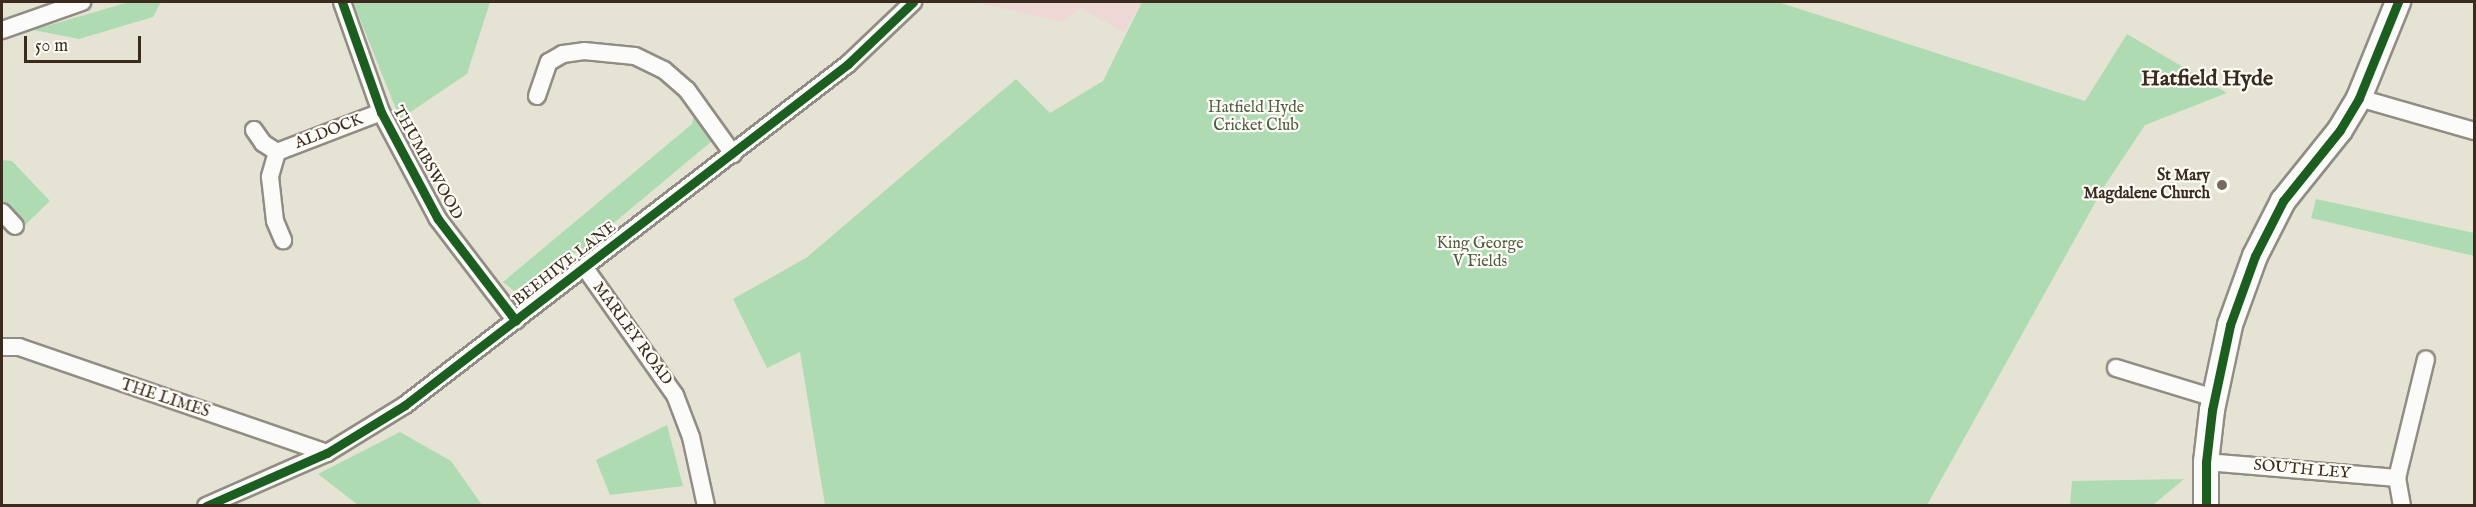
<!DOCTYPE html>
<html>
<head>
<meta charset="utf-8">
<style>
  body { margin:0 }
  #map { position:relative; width:2476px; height:507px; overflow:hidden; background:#e5e3d4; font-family:"IM FELL English",serif }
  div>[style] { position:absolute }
  .built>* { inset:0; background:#eed8d6 }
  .green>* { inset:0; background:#afdbb2 }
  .roads { filter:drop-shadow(2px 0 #918d84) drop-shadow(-2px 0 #918d84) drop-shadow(0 2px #918d84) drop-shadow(0 -2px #918d84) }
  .street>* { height:16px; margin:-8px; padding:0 8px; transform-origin:8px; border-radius:8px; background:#fbfbf9 }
  .secondary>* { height:24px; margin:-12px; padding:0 12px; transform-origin:12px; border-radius:12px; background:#fbfbf9 }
  .cycleway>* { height:9px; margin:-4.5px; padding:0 4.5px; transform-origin:4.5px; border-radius:4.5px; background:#1b5e20 }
  .dots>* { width:16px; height:16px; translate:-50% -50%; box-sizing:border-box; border:3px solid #fdfcf7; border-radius:50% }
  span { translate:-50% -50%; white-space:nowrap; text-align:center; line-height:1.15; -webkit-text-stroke:4.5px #fdfcf7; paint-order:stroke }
  .park-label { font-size:16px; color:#515d42 }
  .street-label { font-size:16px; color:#3b2a1e }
  .poi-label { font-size:16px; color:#3b2a1e; font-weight:700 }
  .right { translate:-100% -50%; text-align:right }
  .district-label { font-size:22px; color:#3b2a1e; font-weight:700 }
  .frame { position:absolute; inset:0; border:3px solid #3b2a1e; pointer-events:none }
  .scale { position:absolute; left:24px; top:36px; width:117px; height:27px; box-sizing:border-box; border:3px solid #3b2a1e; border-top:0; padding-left:8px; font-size:18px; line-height:21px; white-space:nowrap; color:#3b2a1e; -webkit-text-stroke:4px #fdfcf7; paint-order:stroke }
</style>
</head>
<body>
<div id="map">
  <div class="built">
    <i style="clip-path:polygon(972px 2px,1142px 2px,1124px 32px,1080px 8px,1063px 22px)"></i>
  </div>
  <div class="green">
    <i style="clip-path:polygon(129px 2px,161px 2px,153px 17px,79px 39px,33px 30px)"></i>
    <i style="clip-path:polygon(353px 2px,490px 2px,467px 74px,400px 119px)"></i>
    <i style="clip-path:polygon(1142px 2px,1778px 2px,2085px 101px,2127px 34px,2227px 93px,2145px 125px,2105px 185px,1927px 505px,825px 505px,800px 352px,767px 368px,733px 299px,806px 258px,1016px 79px,1050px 113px,1103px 81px)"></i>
    <i style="clip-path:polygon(694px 113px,712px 141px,585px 247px,514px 291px,503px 282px,692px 124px)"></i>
    <i style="clip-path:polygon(2px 160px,12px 161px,50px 201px,25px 225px,2px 200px)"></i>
    <i style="clip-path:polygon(2316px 199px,2474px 233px,2474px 256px,2311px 218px)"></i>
    <i style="clip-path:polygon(667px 425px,683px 486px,610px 495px,596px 460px)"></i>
    <i style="clip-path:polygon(400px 432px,451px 461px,482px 505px,358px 505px,318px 474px)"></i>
    <i style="clip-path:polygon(2184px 479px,2153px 505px,2070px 505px,2072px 481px)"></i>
  </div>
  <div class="roads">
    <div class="street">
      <i style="left:342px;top:2px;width:117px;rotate:70.5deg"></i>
      <i style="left:381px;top:112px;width:121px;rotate:62deg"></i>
      <i style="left:438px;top:219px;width:128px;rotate:52.6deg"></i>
      <i style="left:2px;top:30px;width:85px;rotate:-19.3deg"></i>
      <i style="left:537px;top:96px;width:36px;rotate:-71deg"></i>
      <i style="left:549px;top:62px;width:16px;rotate:-30deg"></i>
      <i style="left:563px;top:54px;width:21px;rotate:-8deg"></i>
      <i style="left:584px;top:51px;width:51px;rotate:5.6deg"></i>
      <i style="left:635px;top:56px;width:32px;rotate:26deg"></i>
      <i style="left:664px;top:70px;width:30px;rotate:41deg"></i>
      <i style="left:687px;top:90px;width:79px;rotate:54.3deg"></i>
      <i style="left:2359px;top:98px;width:120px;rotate:16deg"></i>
      <i style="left:254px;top:130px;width:16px;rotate:55deg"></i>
      <i style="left:263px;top:143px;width:17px;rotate:33deg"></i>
      <i style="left:277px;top:152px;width:26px;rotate:106deg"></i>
      <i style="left:270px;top:177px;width:44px;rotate:83.5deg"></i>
      <i style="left:275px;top:221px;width:21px;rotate:67deg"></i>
      <i style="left:277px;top:152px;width:111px;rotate:-21deg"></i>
      <i style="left:2px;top:212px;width:19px;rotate:47deg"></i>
      <i style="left:585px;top:268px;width:156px;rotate:54.7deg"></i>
      <i style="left:675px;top:395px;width:45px;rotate:69.1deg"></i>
      <i style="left:691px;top:437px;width:71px;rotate:77.7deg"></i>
      <i style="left:2px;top:347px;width:17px"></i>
      <i style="left:19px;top:347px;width:326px;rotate:19deg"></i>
      <i style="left:2116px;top:368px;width:102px;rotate:17deg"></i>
      <i style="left:2206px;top:462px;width:192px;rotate:4.8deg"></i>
      <i style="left:206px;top:506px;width:132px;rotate:-23.7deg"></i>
      <i style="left:327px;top:453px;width:92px;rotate:-31.6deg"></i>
      <i style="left:405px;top:405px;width:559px;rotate:-37.59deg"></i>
      <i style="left:848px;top:64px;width:90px;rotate:-43.6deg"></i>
      <i style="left:2402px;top:506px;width:28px;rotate:-100deg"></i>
      <i style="left:2397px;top:478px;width:122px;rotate:-76.3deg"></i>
    </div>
    <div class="secondary">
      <i style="left:2206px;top:506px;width:44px;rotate:-90deg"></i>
      <i style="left:2206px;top:462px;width:52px;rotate:-83.4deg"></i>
      <i style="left:2212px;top:410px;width:87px;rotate:-78deg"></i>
      <i style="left:2230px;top:325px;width:73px;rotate:-70.1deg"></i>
      <i style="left:2255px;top:256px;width:62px;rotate:-63deg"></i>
      <i style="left:2283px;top:201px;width:91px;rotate:-51.2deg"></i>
      <i style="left:2340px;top:130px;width:37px;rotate:-59deg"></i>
      <i style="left:2359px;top:98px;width:104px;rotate:-67.9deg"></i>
    </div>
  </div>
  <div class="cycleway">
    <i style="left:342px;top:2px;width:117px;rotate:70.5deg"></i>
    <i style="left:381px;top:112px;width:121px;rotate:62deg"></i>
    <i style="left:438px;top:219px;width:128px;rotate:52.6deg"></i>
    <i style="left:206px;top:506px;width:132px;rotate:-23.7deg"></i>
    <i style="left:327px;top:453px;width:92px;rotate:-31.6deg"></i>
    <i style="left:405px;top:405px;width:559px;rotate:-37.59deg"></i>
    <i style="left:848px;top:64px;width:90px;rotate:-43.6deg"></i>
    <i style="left:2206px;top:506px;width:44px;rotate:-90deg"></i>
    <i style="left:2206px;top:462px;width:52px;rotate:-83.4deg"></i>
    <i style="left:2212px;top:410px;width:87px;rotate:-78deg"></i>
    <i style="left:2230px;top:325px;width:73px;rotate:-70.1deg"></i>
    <i style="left:2255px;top:256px;width:62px;rotate:-63deg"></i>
    <i style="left:2283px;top:201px;width:91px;rotate:-51.2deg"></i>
    <i style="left:2340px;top:130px;width:37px;rotate:-59deg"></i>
    <i style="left:2359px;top:98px;width:104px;rotate:-67.9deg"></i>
  </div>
  <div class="dots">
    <i style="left:2222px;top:185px;background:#766b5e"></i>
  </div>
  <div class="park-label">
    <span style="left:1256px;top:117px">Hatfield Hyde<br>Cricket Club</span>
    <span style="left:1480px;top:253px">King George<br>V Fields</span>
  </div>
  <div class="street-label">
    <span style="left:329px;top:132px;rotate:-21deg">ALDOCK</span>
    <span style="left:427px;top:163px;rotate:61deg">THUMBSWOOD</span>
    <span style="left:565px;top:264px;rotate:-38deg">BEEHIVE LANE</span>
    <span style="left:632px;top:334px;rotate:54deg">MARLEY ROAD</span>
    <span style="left:165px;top:399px;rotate:18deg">THE LIMES</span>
    <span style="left:2302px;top:470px;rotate:5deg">SOUTH LEY</span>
  </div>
  <div class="poi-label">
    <span class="right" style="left:2210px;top:185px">St Mary<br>Magdalene Church</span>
  </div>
  <div class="district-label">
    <span style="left:2207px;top:80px">Hatfield Hyde</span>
  </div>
  <div class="frame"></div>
  <div class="scale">50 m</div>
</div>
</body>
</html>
